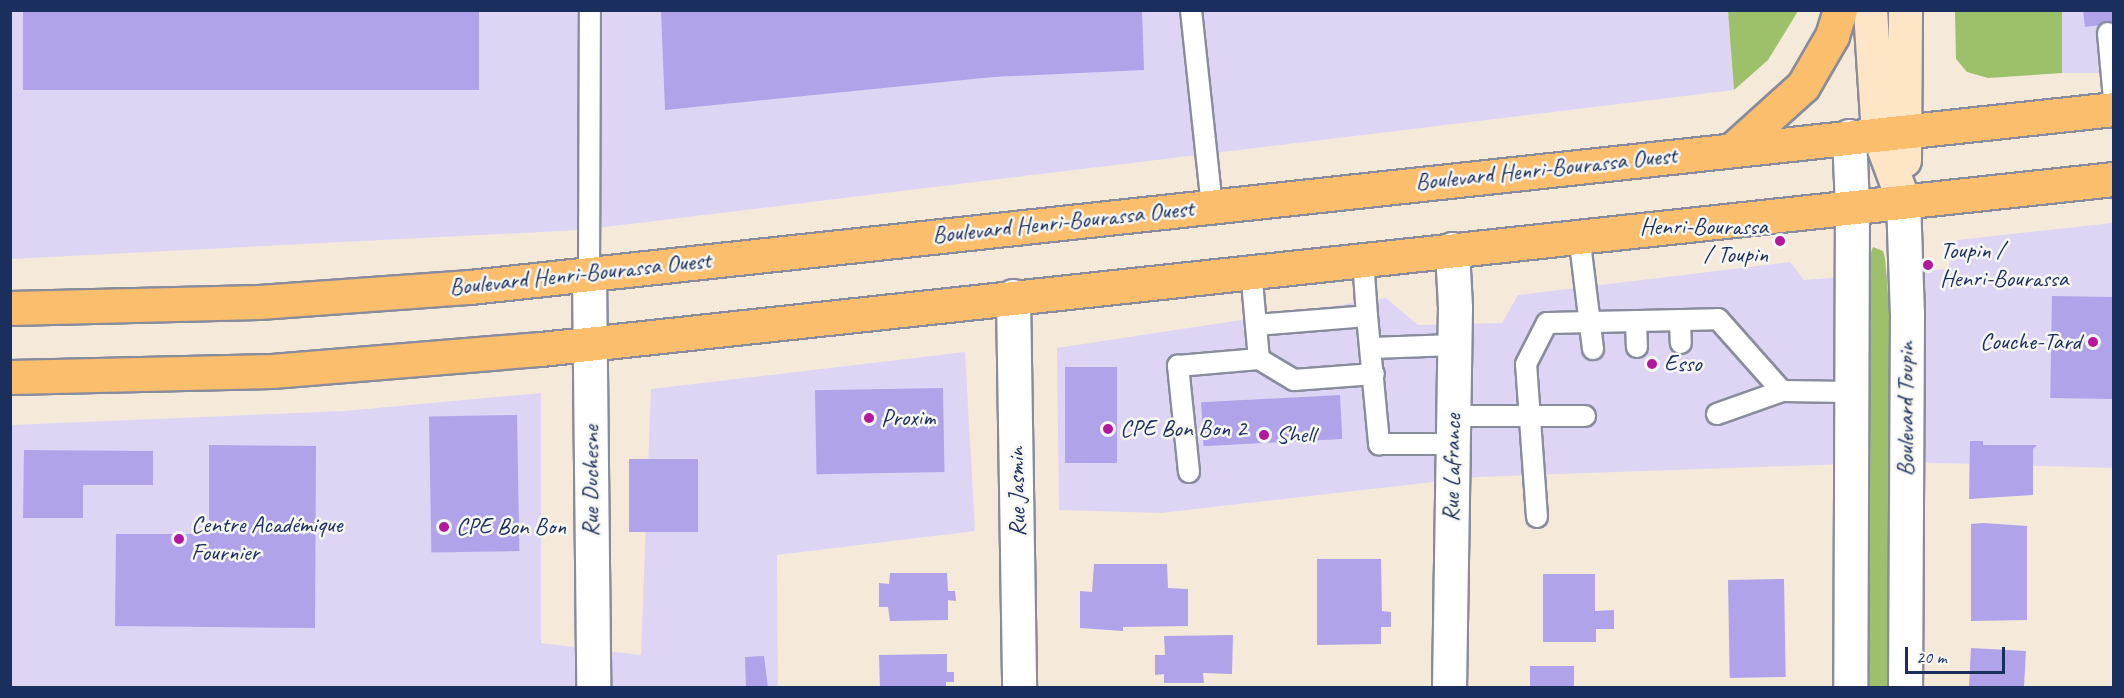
<!DOCTYPE html>
<html>
<head>
<meta charset="utf-8">
<style>
  body { margin:0 }
  #map { position:relative; width:2124px; height:698px; overflow:hidden; background:#f5eada; font-family:Caveat,sans-serif }
  div>[style] { position:absolute }
  .built>* { inset:0; background:#ded5f5; transform-origin:0 0 }
  .green>* { inset:0; background:#9dc06b }
  .building>* { inset:0; background:#b0a3ea; transform-origin:0 0 }
  .roads { filter:drop-shadow(2px 0 #888c9c) drop-shadow(-2px 0 #888c9c) drop-shadow(0 2px #888c9c) drop-shadow(0 -2px #888c9c) }
  .service>* { height:20px; margin:-10px; padding:0 10px; transform-origin:10px; border-radius:10px; background:#fff }
  .minor>* { height:33px; margin:-16.5px; padding:0 16.5px; transform-origin:16.5px; border-radius:16.5px; background:#fff }
  .tertiary>* { height:33px; margin:-16.5px; padding:0 16.5px; transform-origin:16.5px; border-radius:16.5px; background:#fff }
  .secondary>* { height:33px; margin:-16.5px; padding:0 16.5px; transform-origin:16.5px; border-radius:16.5px; background:#fde5c5 }
  .primary>* { height:33px; margin:-16.5px; padding:0 16.5px; transform-origin:16.5px; border-radius:16.5px; background:#fabe6d }
  .dots>* { width:16px; height:16px; translate:-50% -50%; box-sizing:border-box; border:3px solid #f6f6f2; border-radius:50% }
  span { translate:-50% -50%; white-space:nowrap; text-align:center; line-height:1.15; -webkit-text-stroke:5px #f6f6f2; paint-order:stroke }
  .street-label { font-size:24px; color:#1b2f5e }
  .poi-label { font-size:24px; color:#1b2f5e }
  .right { translate:-100% -50%; text-align:right }
  .left { translate:0 -50%; text-align:left }
  .frame { position:absolute; inset:0; border:12px solid #1b2f5e; pointer-events:none }
  .scale { position:absolute; left:1905px; top:647px; width:100px; height:27px; box-sizing:border-box; border:3px solid #1b2f5e; border-top:0; padding-left:8px; font-size:18px; line-height:21px; white-space:nowrap; color:#1b2f5e; -webkit-text-stroke:4px #f6f6f2; paint-order:stroke }
</style>
</head>
<body>
<div id="map">
  <div class="built">
    <i style="clip-path:polygon(11px 11px,1728px 11px,1734px 90px,580px 230px,11px 259px)"></i>
    <i style="left:2062px;top:11px;width:51px;height:62px"></i>
    <i style="clip-path:polygon(2113px 223px,2113px 468px,1902px 462px,1478px 477px,1160px 513px,1059px 510px,1057px 348px,1386px 298px,1418px 325px,1502px 323px,1518px 295px,1790px 262px,1804px 280px,1948px 269px,1957px 240px)"></i>
    <i style="clip-path:polygon(965px 352px,975px 531px,777px 555px,778px 687px,11px 687px,10px 425px,344px 411px,541px 393px,541px 643px,641px 655px,651px 389px)"></i>
  </div>
  <div class="green">
    <i style="clip-path:polygon(1728px 11px,1798px 11px,1768px 60px,1734px 90px)"></i>
    <i style="clip-path:polygon(1955px 11px,2062px 11px,2062px 73px,1988px 78px,1967px 72px,1956px 59px)"></i>
    <i style="clip-path:polygon(1873px 247px,1883px 251px,1885px 258px,1891px 331px,1892px 687px,1862px 688px,1865px 300px,1869px 258px)"></i>
  </div>
  <div class="building">
    <i style="left:23px;top:10px;width:456px;height:80px"></i>
    <i style="clip-path:polygon(661px 10px,1142px 10px,1144px 70px,993px 77px,665px 110px)"></i>
    <i style="clip-path:polygon(2083px 10px,2114px 10px,2114px 23px,2085px 27px)"></i>
    <i style="left:2052px;top:296px;width:62px;height:102px;rotate:1deg"></i>
    <i style="left:1065px;top:367px;width:52px;height:96px"></i>
    <i style="left:943px;top:388px;width:84px;height:128px;rotate:89deg"></i>
    <i style="left:1340px;top:395px;width:44px;height:139px;rotate:87deg"></i>
    <i style="left:517px;top:415px;width:136px;height:88px;rotate:89deg"></i>
    <i style="clip-path:polygon(1970px 441px,1983px 441px,1983px 445px,2037px 445px,2033px 449px,2033px 495px,1969px 499px)"></i>
    <i style="clip-path:polygon(209px 445px,316px 446px,315px 628px,115px 626px,116px 534px,209px 534px)"></i>
    <i style="clip-path:polygon(24px 450px,153px 451px,153px 485px,83px 485px,83px 518px,23px 518px)"></i>
    <i style="left:629px;top:459px;width:69px;height:73px"></i>
    <i style="clip-path:polygon(1983px 523px,2027px 526px,2027px 620px,1971px 621px,1971px 524px)"></i>
    <i style="clip-path:polygon(1317px 559px,1381px 559px,1382px 611px,1391px 612px,1391px 627px,1381px 627px,1381px 644px,1317px 645px)"></i>
    <i style="clip-path:polygon(1094px 564px,1167px 564px,1168px 588px,1188px 589px,1188px 626px,1123px 627px,1123px 631px,1080px 628px,1080px 591px,1092px 592px)"></i>
    <i style="clip-path:polygon(890px 573px,947px 573px,948px 591px,955px 591px,956px 601px,948px 600px,948px 620px,890px 621px,888px 607px,879px 607px,879px 583px,889px 584px)"></i>
    <i style="clip-path:polygon(1543px 574px,1595px 574px,1595px 611px,1614px 610px,1614px 629px,1596px 629px,1596px 642px,1543px 642px)"></i>
    <i style="left:1784px;top:579px;width:98px;height:56px;rotate:89deg"></i>
    <i style="clip-path:polygon(1233px 635px,1232px 674px,1203px 673px,1204px 683px,1164px 683px,1164px 674px,1155px 675px,1155px 655px,1165px 655px,1164px 636px)"></i>
    <i style="left:1971px;top:648px;width:55px;height:40px;rotate:3deg"></i>
    <i style="clip-path:polygon(947px 654px,947px 672px,954px 672px,954px 682px,946px 682px,946px 688px,880px 688px,879px 655px)"></i>
    <i style="clip-path:polygon(764px 656px,768px 688px,746px 688px,745px 657px)"></i>
    <i style="left:1530px;top:666px;width:44px;height:22px"></i>
  </div>
  <div class="roads">
    <div class="service">
      <i style="left:1191px;top:10px;width:197px;rotate:83.9deg"></i>
      <i style="left:2108px;top:33px;width:66px;rotate:84.8deg"></i>
      <i style="left:1579px;top:235px;width:115px;rotate:83deg"></i>
      <i style="left:1363px;top:259px;width:57px;rotate:86deg"></i>
      <i style="left:1251px;top:270px;width:89px;rotate:84.9deg"></i>
      <i style="left:1259px;top:359px;width:41px;rotate:31deg"></i>
      <i style="left:1294px;top:380px;width:80px;rotate:-4.3deg"></i>
      <i style="left:589px;top:274px;width:264px;rotate:-89.8deg"></i>
      <i style="left:1680px;top:320px;width:23px;rotate:88deg"></i>
      <i style="left:1636px;top:321px;width:26px;rotate:88deg"></i>
      <i style="left:1256px;top:325px;width:111px;rotate:-4.6deg"></i>
      <i style="left:1367px;top:316px;width:129px;rotate:84.6deg"></i>
      <i style="left:1379px;top:444px;width:73px"></i>
      <i style="left:1372px;top:348px;width:82px;rotate:-2.1deg"></i>
      <i style="left:1717px;top:414px;width:69px;rotate:-19.5deg"></i>
      <i style="left:1453px;top:416px;width:132px"></i>
      <i style="left:1189px;top:472px;width:107px;rotate:-95.9deg"></i>
      <i style="left:1178px;top:366px;width:81px;rotate:-4.9deg"></i>
      <i style="left:1537px;top:517px;width:153px;rotate:-94.1deg"></i>
      <i style="left:1526px;top:364px;width:46px;rotate:-62.9deg"></i>
      <i style="left:1547px;top:323px;width:171px;rotate:-1.3deg"></i>
      <i style="left:1718px;top:319px;width:96px;rotate:48.4deg"></i>
      <i style="left:1782px;top:391px;width:67px;rotate:0.9deg"></i>
    </div>
    <div class="minor">
      <i style="left:589px;top:274px;width:414px;rotate:89.4deg"></i>
      <i style="left:1013px;top:296px;width:392px;rotate:89.1deg"></i>
      <i style="left:1449px;top:688px;width:381px;rotate:-89.1deg"></i>
      <i style="left:1455px;top:307px;width:58px;rotate:-93deg"></i>
    </div>
    <div class="tertiary">
      <i style="left:1849px;top:136px;width:70px;rotate:87.5deg"></i>
      <i style="left:1852px;top:206px;width:482px;rotate:90.2deg"></i>
      <i style="left:1903px;top:200px;width:114px;rotate:88deg"></i>
      <i style="left:1907px;top:314px;width:374px;rotate:90.3deg"></i>
    </div>
    <div class="secondary">
      <i style="left:1870px;top:10px;width:123px;rotate:86.3deg"></i>
      <i style="left:1878px;top:133px;width:72px;rotate:69.5deg"></i>
      <i style="left:1904px;top:160px;width:150px;rotate:-89.6deg"></i>
    </div>
    <div class="primary">
      <i style="left:1733px;top:149px;width:94px;rotate:-42deg"></i>
      <i style="left:1803px;top:86px;width:58px;rotate:-59.9deg"></i>
      <i style="left:1832px;top:36px;width:27px;rotate:-73deg"></i>
      <i style="left:10px;top:308px;width:249px;rotate:-1.4deg"></i>
      <i style="left:259px;top:302px;width:212px;rotate:-4.1deg"></i>
      <i style="left:470px;top:287px;width:1654px;rotate:-6.18deg"></i>
      <i style="left:10px;top:377px;width:262px;rotate:-1.3deg"></i>
      <i style="left:272px;top:371px;width:270px;rotate:-4.7deg"></i>
      <i style="left:541px;top:349px;width:1582px;rotate:-6.17deg"></i>
    </div>
  </div>
  <div class="dots">
    <i style="left:1780px;top:241px;background:#b5179e"></i>
    <i style="left:1928px;top:265px;background:#b5179e"></i>
    <i style="left:2093px;top:342px;background:#b5179e"></i>
    <i style="left:1652px;top:364px;background:#b5179e"></i>
    <i style="left:869px;top:418px;background:#b5179e"></i>
    <i style="left:1108px;top:429px;background:#b5179e"></i>
    <i style="left:1264px;top:435px;background:#b5179e"></i>
    <i style="left:444px;top:527px;background:#b5179e"></i>
    <i style="left:179px;top:539px;background:#b5179e"></i>
  </div>
  <div class="street-label">
    <span style="left:1546px;top:169px;rotate:-6deg">Boulevard Henri-Bourassa Ouest</span>
    <span style="left:1063px;top:222px;rotate:-6deg">Boulevard Henri-Bourassa Ouest</span>
    <span style="left:580px;top:274px;rotate:-6deg">Boulevard Henri-Bourassa Ouest</span>
    <span style="left:1906px;top:409px;rotate:-90deg">Boulevard Toupin</span>
    <span style="left:1452px;top:468px;rotate:-89deg">Rue Lafrance</span>
    <span style="left:591px;top:481px;rotate:-90deg">Rue Duchesne</span>
    <span style="left:1017px;top:492px;rotate:-91deg">Rue Jasmin</span>
  </div>
  <div class="poi-label">
    <span class="right" style="left:1768px;top:241px">Henri-Bourassa<br>/ Toupin</span>
    <span class="left" style="left:1940px;top:265px">Toupin /<br>Henri-Bourassa</span>
    <span class="right" style="left:2081px;top:342px">Couche-Tard</span>
    <span class="left" style="left:1664px;top:364px">Esso</span>
    <span class="left" style="left:881px;top:418px">Proxim</span>
    <span class="left" style="left:1120px;top:429px">CPE Bon Bon 2</span>
    <span class="left" style="left:1276px;top:435px">Shell</span>
    <span class="left" style="left:191px;top:539px">Centre Académique<br>Fournier</span>
    <span class="left" style="left:456px;top:527px">CPE Bon Bon</span>
  </div>
  <div class="frame"></div>
  <div class="scale">20 m</div>
</div>
</body>
</html>
